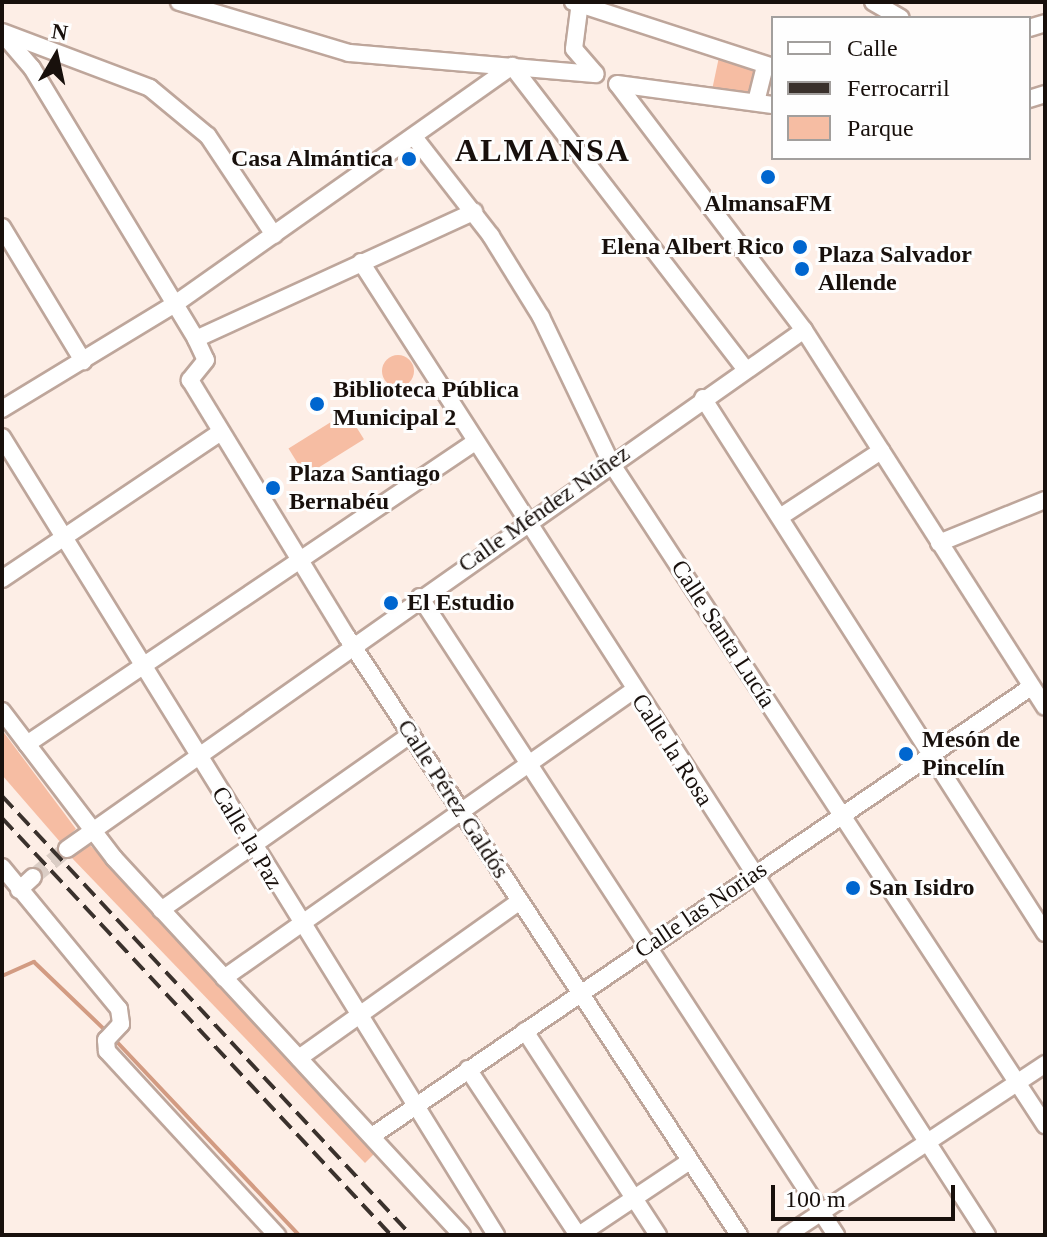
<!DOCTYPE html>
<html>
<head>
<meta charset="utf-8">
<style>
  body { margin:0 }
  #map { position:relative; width:1047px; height:1237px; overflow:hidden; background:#fdeee6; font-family:"Times New Roman",serif }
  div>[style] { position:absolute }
  .green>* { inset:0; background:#f6bda3; transform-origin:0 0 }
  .round { border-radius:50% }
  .stream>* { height:4px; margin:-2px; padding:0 2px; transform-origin:2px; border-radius:2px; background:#d29b82 }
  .minor-tunnel>* { height:16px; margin-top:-8px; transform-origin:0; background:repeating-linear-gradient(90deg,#dbcdc5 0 16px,transparent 0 24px) }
  .roads { filter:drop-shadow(2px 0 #bea69b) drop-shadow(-2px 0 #bea69b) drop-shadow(0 2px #bea69b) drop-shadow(0 -2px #bea69b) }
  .minor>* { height:16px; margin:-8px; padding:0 8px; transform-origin:8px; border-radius:8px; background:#fff }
  .rail>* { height:4px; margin-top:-2px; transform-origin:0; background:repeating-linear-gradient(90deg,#3a312c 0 16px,transparent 0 24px) }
  .dots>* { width:22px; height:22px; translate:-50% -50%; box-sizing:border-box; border:4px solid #fefefe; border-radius:50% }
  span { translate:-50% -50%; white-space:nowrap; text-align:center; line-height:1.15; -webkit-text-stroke:6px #fefefe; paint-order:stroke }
  .poi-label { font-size:24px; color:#18100c; font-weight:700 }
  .right { translate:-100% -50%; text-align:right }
  .left { translate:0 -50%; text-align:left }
  .street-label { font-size:24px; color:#18100c }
  .district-label { font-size:32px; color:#18100c; font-weight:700; letter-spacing:2px }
  .frame { position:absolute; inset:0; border:4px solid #18100c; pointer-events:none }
  .legend { position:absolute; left:771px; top:16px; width:260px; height:144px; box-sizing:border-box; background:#fefefe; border:2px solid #a29f9d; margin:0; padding:10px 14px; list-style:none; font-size:24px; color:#18100c }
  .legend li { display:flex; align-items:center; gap:16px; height:40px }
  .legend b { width:40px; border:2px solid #a29f9d }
  .north { position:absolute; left:16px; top:16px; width:80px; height:80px; -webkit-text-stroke:6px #fefefe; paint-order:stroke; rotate:9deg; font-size:22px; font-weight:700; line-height:32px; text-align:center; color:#18100c }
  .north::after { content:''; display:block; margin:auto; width:28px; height:36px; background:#18100c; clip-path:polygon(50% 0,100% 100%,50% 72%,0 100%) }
  .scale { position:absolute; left:771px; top:1185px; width:184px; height:36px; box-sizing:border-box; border:4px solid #18100c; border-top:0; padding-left:10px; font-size:24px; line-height:28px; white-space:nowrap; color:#18100c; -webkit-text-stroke:6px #fefefe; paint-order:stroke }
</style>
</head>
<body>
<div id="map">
  <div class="green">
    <i style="clip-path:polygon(719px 57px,759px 70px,752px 95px,712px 90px)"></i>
    <i class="round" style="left:382px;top:355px;width:32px;height:32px"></i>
    <i style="left:347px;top:412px;width:32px;height:69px;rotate:58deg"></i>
    <i style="clip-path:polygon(2px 730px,76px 829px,61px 843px,2px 775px)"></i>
    <i style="clip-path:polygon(90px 845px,374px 1154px,365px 1163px,71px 857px)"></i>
  </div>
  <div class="stream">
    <i style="left:2px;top:976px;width:35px;rotate:-24deg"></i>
    <i style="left:34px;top:962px;width:98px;rotate:43.8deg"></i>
    <i style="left:117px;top:1042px;width:265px;rotate:46.7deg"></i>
  </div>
  <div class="minor-tunnel">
    <i style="left:33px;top:877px;width:44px;rotate:-39.5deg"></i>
  </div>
  <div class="roads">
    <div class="minor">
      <i style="left:179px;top:2px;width:177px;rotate:16.7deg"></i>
      <i style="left:349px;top:53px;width:247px;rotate:4.9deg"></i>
      <i style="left:573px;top:2px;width:210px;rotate:18deg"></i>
      <i style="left:580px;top:2px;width:47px;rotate:97.3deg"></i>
      <i style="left:574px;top:49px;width:33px;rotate:49deg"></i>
      <i style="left:873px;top:2px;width:32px;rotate:30deg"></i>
      <i style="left:1029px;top:28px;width:17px;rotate:-17deg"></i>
      <i style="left:2px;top:32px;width:158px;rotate:20.7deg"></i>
      <i style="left:150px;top:88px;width:75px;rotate:39.6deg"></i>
      <i style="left:208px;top:136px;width:119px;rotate:56.3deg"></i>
      <i style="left:2px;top:33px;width:46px;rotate:49.4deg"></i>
      <i style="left:32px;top:68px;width:317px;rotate:58.8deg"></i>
      <i style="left:196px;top:339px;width:23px;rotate:65deg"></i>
      <i style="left:206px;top:360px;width:26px;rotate:129deg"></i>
      <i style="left:190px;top:380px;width:301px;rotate:58.6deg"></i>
      <i style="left:347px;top:637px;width:715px;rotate:56.75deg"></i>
      <i style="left:512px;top:66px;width:382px;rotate:52.4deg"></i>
      <i style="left:617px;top:84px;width:157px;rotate:7.7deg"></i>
      <i style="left:618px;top:85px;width:308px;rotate:52.8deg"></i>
      <i style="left:804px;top:330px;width:447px;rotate:57.4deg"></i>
      <i style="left:1029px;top:99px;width:17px;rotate:-17deg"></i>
      <i style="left:756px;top:102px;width:38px;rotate:-76deg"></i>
      <i style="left:414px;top:137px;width:125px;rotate:52.1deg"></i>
      <i style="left:491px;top:236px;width:95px;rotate:58.3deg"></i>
      <i style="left:541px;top:317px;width:162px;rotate:64.4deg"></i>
      <i style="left:611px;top:463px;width:792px;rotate:56.75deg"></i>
      <i style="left:2px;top:227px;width:157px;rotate:58.8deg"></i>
      <i style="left:361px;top:262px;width:1157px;rotate:57.24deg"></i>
      <i style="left:196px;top:339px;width:306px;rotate:-24.6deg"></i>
      <i style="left:703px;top:398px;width:635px;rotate:57.41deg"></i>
      <i style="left:2px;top:409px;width:202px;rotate:-31.3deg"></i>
      <i style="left:175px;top:304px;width:413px;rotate:-35.2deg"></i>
      <i style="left:2px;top:437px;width:939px;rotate:58.24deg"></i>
      <i style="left:780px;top:517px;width:121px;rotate:-33.2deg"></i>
      <i style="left:939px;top:543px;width:114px;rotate:-22.1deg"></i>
      <i style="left:2px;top:579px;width:264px;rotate:-33.9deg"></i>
      <i style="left:420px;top:597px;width:762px;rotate:56.89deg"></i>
      <i style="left:2px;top:711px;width:185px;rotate:52.7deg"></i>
      <i style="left:114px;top:858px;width:513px;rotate:47.29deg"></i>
      <i style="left:27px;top:744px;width:540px;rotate:-33.98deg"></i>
      <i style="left:67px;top:849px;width:901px;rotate:-35.15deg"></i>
      <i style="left:2px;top:867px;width:184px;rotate:50.5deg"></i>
      <i style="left:119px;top:1009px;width:15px;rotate:82deg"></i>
      <i style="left:121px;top:1024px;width:22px;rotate:133deg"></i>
      <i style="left:106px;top:1040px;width:11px;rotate:85deg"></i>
      <i style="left:107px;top:1051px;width:251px;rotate:47.3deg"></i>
      <i style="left:19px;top:890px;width:19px;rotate:-43deg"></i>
      <i style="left:161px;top:910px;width:306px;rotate:-35.1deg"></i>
      <i style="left:224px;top:978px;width:501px;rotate:-35.09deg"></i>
      <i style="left:525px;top:1031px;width:244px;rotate:56.9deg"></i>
      <i style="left:299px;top:1058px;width:271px;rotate:-35.4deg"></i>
      <i style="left:468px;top:1069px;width:199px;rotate:56.5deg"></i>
      <i style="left:372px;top:1136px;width:797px;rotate:-34.27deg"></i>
      <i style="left:579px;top:1235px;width:133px;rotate:-33.7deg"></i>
      <i style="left:787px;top:1235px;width:310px;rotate:-33.5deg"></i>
    </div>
  </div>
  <div class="rail">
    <i style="left:2px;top:796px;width:600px;rotate:47.03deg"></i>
    <i style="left:2px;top:818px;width:570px;rotate:46.99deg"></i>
  </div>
  <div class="dots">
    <i style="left:409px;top:159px;background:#0066cf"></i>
    <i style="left:768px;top:177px;background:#0066cf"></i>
    <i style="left:800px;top:247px;background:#0066cf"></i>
    <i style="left:802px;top:269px;background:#0066cf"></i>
    <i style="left:317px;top:404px;background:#0066cf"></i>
    <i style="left:273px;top:488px;background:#0066cf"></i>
    <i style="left:391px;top:603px;background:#0066cf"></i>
    <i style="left:906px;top:754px;background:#0066cf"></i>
    <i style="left:853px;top:888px;background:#0066cf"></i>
  </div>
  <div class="poi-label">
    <span class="right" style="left:393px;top:159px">Casa Almántica</span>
    <span style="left:768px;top:204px">AlmansaFM</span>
    <span class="right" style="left:784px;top:247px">Elena Albert Rico</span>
    <span class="left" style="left:818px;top:269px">Plaza Salvador<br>Allende</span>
    <span class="left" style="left:333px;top:404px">Biblioteca Pública<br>Municipal 2</span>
    <span class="left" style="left:289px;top:488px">Plaza Santiago<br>Bernabéu</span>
    <span class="left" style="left:407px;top:603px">El Estudio</span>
    <span class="left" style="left:922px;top:754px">Mesón de<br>Pincelín</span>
    <span class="left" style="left:869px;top:888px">San Isidro</span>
  </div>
  <div class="street-label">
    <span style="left:544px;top:509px;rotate:-35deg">Calle Méndez Núñez</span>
    <span style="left:723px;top:634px;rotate:57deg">Calle Santa Lucía</span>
    <span style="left:672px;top:750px;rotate:57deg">Calle la Rosa</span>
    <span style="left:453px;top:799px;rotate:57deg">Calle Pérez Galdós</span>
    <span style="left:247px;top:838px;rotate:59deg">Calle la Paz</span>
    <span style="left:701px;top:910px;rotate:-34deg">Calle las Norias</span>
  </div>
  <div class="district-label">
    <span style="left:543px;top:150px">ALMANSA</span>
  </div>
  <div class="frame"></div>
  <ul class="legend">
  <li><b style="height:10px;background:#fff"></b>Calle</li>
  <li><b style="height:10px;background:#3a312c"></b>Ferrocarril</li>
  <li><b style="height:22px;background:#f6bda3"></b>Parque</li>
  </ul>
  <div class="north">N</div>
  <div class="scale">100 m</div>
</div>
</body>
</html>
